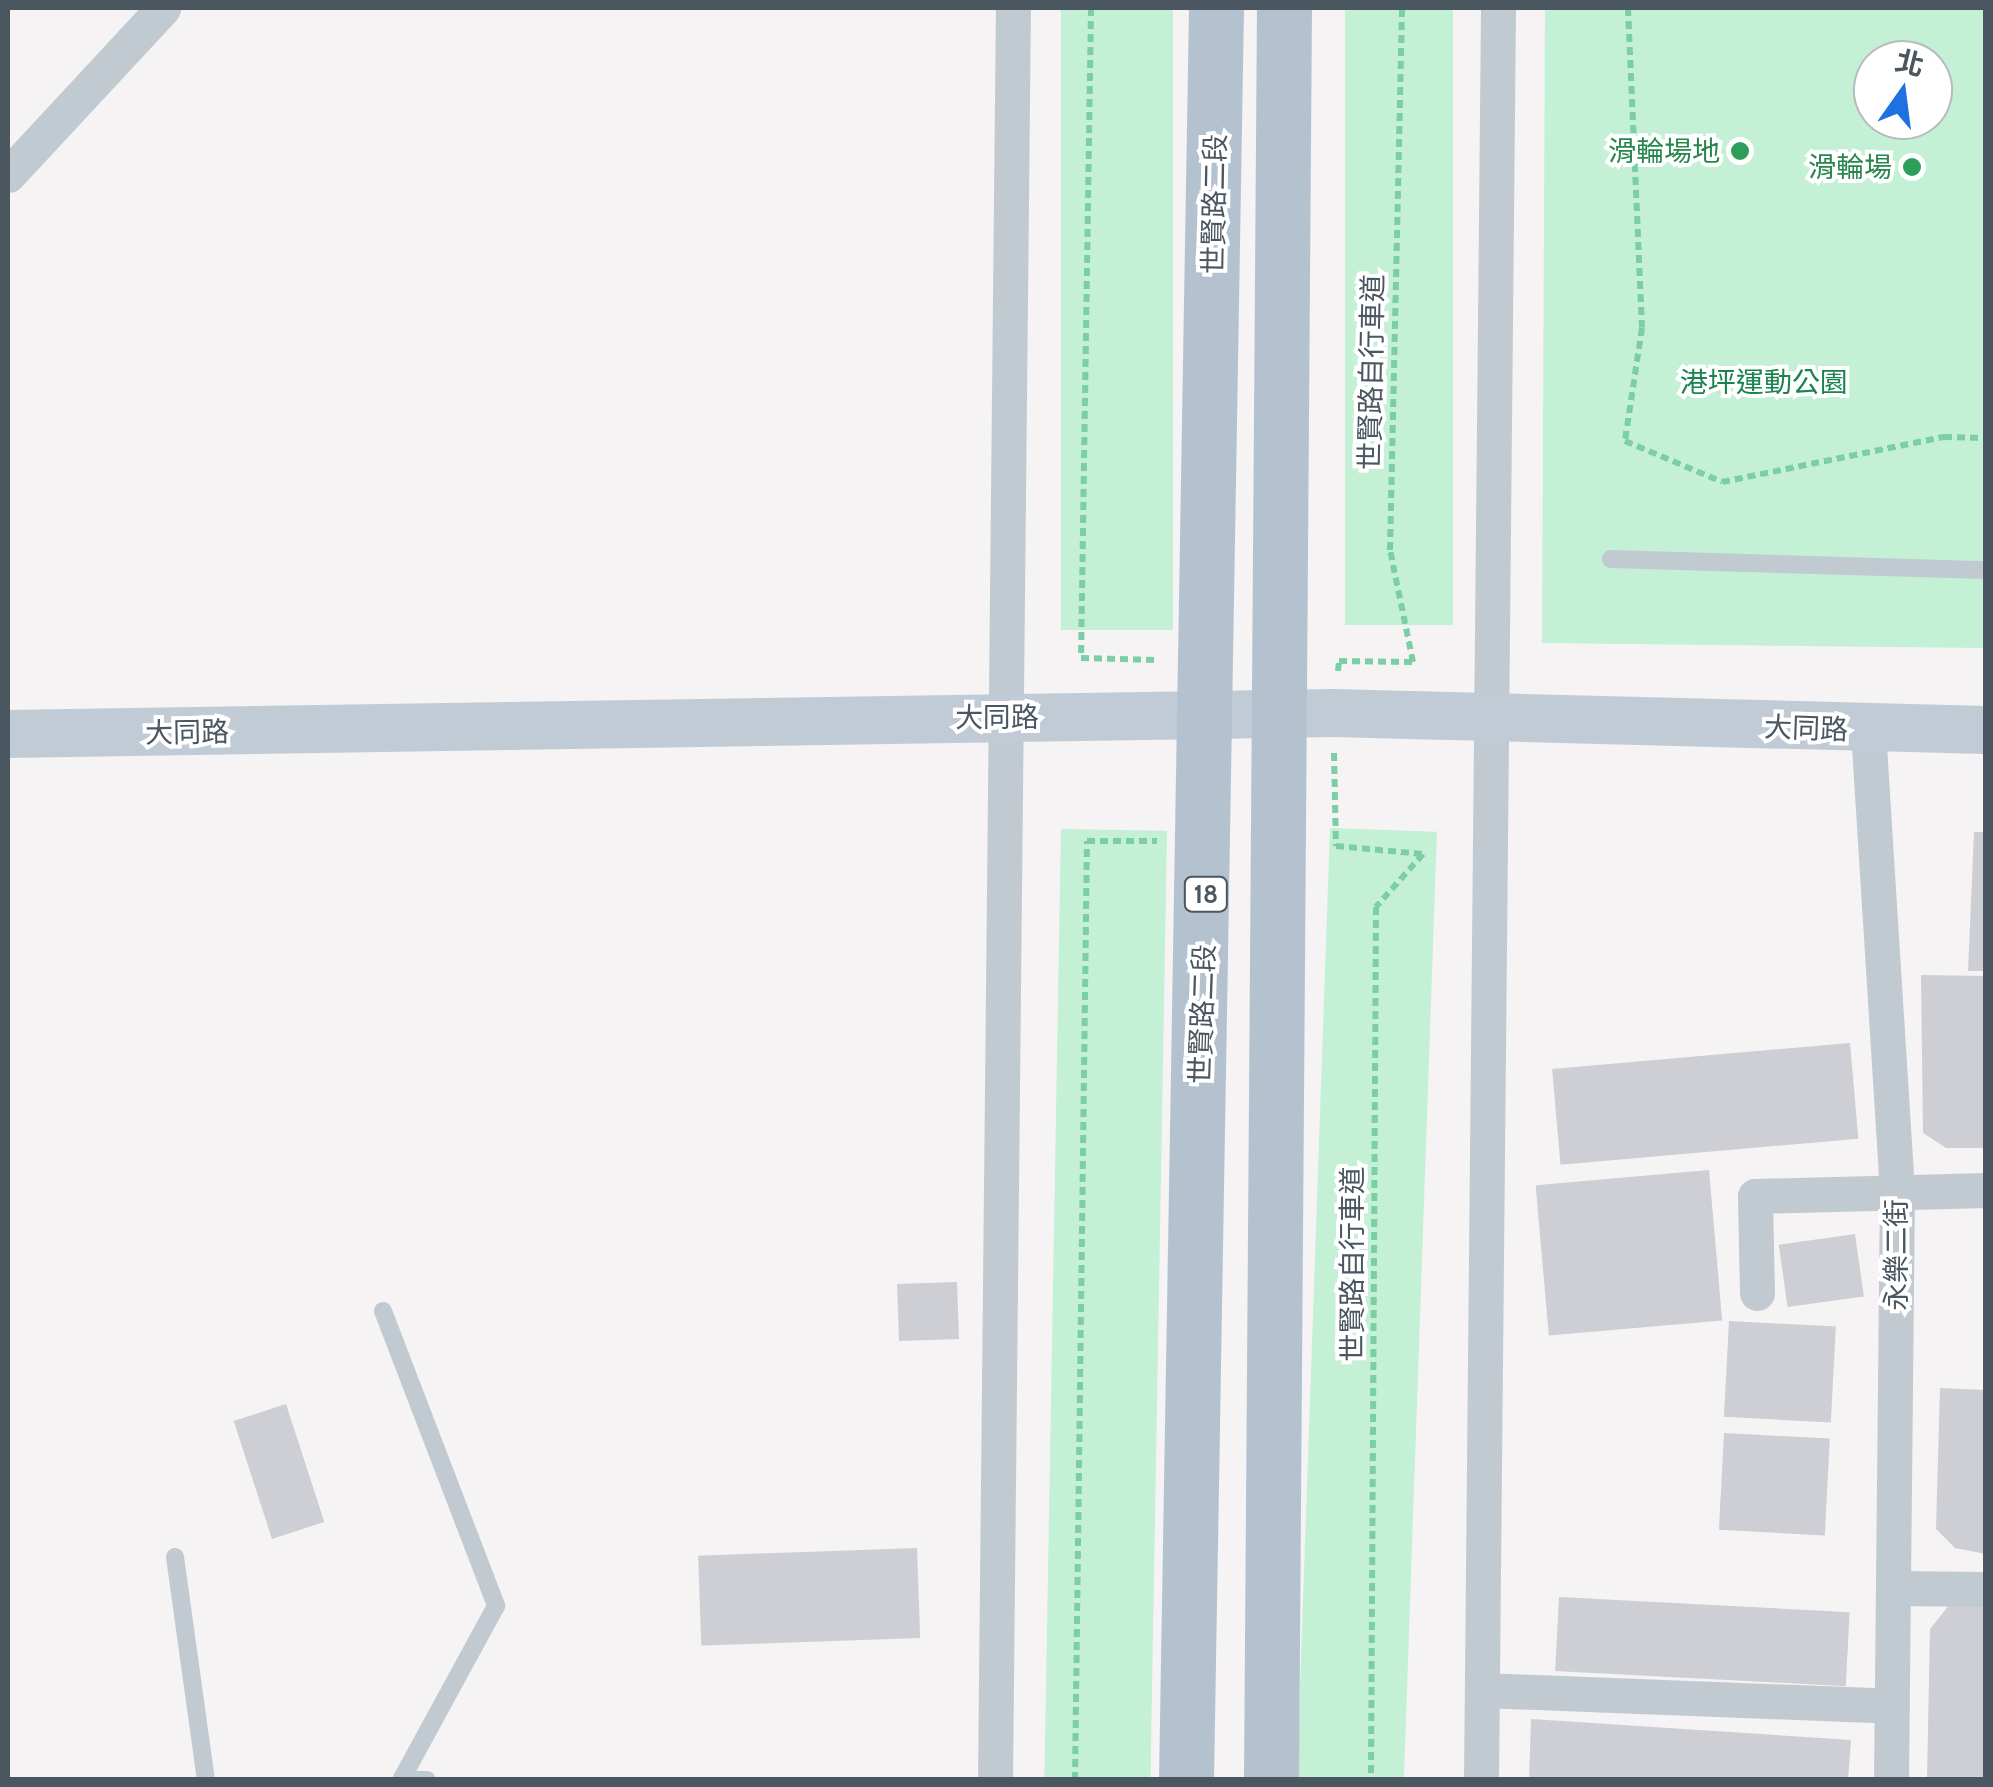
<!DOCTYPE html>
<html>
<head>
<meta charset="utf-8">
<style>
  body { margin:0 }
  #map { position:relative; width:1993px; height:1787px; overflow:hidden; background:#f5f3f3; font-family:Cabin,"Noto Sans TC",sans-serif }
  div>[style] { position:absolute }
  .green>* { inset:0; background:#c4f0d6; transform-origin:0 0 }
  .building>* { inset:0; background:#cdcfd5; transform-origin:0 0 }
  .path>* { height:6px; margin-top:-3px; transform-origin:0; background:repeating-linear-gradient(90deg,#7ccea7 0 8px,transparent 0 13px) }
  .lane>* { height:18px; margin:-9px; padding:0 9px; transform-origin:9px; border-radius:9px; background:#c1cad1 }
  .street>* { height:35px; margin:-17.5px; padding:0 17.5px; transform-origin:17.5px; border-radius:17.5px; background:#c1cad1 }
  .secondary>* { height:48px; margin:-24px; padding:0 24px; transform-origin:24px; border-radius:24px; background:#c1cbd5 }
  .primary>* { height:55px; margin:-27.5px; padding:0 27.5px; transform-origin:27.5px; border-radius:27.5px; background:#b4c2d0 }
  .dots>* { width:28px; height:28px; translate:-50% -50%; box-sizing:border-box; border:5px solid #fff; border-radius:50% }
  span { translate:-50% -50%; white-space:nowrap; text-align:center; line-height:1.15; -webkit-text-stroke:8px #fff; paint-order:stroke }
  .shield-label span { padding:2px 8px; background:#fff; border:2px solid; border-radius:8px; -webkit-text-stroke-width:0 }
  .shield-label { font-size:25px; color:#4a5660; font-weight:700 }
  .leisure-label { font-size:28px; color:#27864d }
  .right { translate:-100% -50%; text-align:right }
  .street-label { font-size:28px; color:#4a5660 }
  .park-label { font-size:28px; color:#1a8350 }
  .frame { position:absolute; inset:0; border:10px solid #4a5660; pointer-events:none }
  .north { position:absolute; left:1853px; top:40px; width:100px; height:100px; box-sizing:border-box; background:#fff; border:2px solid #b7bbbf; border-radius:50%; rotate:14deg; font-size:28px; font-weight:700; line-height:40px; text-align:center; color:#4a5660 }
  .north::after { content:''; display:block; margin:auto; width:35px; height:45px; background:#1f71e3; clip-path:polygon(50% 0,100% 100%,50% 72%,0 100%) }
</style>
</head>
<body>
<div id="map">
  <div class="green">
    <i style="left:1061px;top:8px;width:112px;height:622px"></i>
    <i style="left:1345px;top:8px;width:108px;height:617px"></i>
    <i style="clip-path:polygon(evenodd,1545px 8px,1985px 8px,1985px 648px,1542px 643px,1545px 8px,1873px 60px,1933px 60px,1933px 120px,1873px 120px,1873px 60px)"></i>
    <i style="left:1330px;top:828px;width:107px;height:951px;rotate:2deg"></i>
    <i style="left:1061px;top:829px;width:106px;height:950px;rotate:1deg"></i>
  </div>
  <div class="building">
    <i style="clip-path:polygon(1974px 832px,1986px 832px,1986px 971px,1968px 971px)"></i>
    <i style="clip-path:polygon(1921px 975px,1986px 976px,1986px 1148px,1946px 1148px,1923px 1133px)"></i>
    <i style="left:1850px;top:1043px;width:96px;height:299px;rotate:85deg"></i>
    <i style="left:1709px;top:1170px;width:151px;height:174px;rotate:85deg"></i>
    <i style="left:1855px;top:1234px;width:63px;height:77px;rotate:82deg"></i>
    <i style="left:957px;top:1282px;width:57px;height:60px;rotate:88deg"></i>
    <i style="left:1729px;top:1321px;width:107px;height:96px;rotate:3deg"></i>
    <i style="clip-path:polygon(1940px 1388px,1986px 1390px,1986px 1554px,1955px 1548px,1936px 1529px)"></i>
    <i style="left:286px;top:1404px;width:124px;height:55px;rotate:72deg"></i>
    <i style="left:1724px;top:1433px;width:106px;height:97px;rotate:3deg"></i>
    <i style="left:917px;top:1548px;width:90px;height:219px;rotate:88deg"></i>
    <i style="left:1559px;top:1597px;width:291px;height:74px;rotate:3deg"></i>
    <i style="clip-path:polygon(1950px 1604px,1986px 1604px,1986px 1780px,1927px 1780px,1930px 1629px)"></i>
    <i style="clip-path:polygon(1531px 1719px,1851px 1740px,1848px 1780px,1529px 1780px)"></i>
  </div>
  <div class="path">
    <i style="left:1091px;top:8px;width:650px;rotate:90.88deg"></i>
    <i style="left:1081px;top:658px;width:76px;rotate:1.5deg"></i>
    <i style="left:1628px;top:8px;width:320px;rotate:87.5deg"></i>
    <i style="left:1642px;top:328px;width:114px;rotate:98.6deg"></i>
    <i style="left:1625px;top:441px;width:105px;rotate:22.9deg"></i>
    <i style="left:1722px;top:482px;width:227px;rotate:-11.5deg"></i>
    <i style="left:1944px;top:437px;width:42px;rotate:1.4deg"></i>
    <i style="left:1338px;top:671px;width:10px;rotate:-84deg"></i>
    <i style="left:1339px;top:661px;width:74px;rotate:0.8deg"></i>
    <i style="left:1413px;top:662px;width:114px;rotate:-101.6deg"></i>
    <i style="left:1390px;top:550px;width:542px;rotate:-88.73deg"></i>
    <i style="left:1334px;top:753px;width:93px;rotate:88.8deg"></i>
    <i style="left:1336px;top:846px;width:87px;rotate:5.3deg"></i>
    <i style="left:1423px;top:854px;width:71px;rotate:131.6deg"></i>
    <i style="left:1376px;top:907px;width:873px;rotate:90.33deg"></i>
    <i style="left:1075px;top:1780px;width:939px;rotate:-89.27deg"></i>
    <i style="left:1087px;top:841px;width:70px"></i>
  </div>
  <div class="lane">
    <i style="left:1611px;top:559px;width:375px;rotate:1.7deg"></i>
    <i style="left:383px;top:1311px;width:316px;rotate:69deg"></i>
    <i style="left:496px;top:1606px;width:198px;rotate:118.6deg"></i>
    <i style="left:175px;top:1557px;width:225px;rotate:82.1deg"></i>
    <i style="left:414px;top:1780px;width:13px"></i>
  </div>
  <div class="street">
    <i style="left:8px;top:175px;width:228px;rotate:-47.1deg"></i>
    <i style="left:1868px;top:730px;width:459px;rotate:86.4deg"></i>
    <i style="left:1897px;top:1188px;width:592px;rotate:90.58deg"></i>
    <i style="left:1757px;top:1293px;width:97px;rotate:-91.2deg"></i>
    <i style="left:1755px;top:1196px;width:231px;rotate:-1.5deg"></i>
    <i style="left:1894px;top:1588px;width:92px;rotate:0.6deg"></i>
    <i style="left:1482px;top:1690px;width:410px;rotate:2.2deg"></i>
    <i style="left:995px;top:1780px;width:1772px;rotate:-89.42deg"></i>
    <i style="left:1481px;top:1780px;width:1772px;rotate:-89.45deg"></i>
  </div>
  <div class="secondary">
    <i style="left:8px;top:734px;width:1325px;rotate:-0.91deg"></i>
    <i style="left:1333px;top:713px;width:653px;rotate:1.49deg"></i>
  </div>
  <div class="primary">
    <i style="left:1186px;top:1780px;width:1772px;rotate:-89.03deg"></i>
    <i style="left:1271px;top:1780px;width:1772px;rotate:-89.58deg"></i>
  </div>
  <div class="dots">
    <i style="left:1740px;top:151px;background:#2e9e5b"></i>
    <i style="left:1912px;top:167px;background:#2e9e5b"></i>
  </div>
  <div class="shield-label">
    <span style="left:1206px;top:894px">18</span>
  </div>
  <div class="leisure-label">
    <span class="right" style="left:1720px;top:151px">滑輪場地</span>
    <span class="right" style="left:1892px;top:167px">滑輪場</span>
  </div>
  <div class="street-label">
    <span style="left:1214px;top:204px;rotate:-89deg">世賢路二段</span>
    <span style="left:1371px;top:372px;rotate:-89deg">世賢路自行車道</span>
    <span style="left:997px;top:717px">大同路</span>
    <span style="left:1806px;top:728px;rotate:2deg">大同路</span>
    <span style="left:187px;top:732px;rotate:-1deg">大同路</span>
    <span style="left:1202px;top:1014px;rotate:-88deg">世賢路二段</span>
    <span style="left:1896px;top:1255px;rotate:-90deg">永樂二街</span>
    <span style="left:1352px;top:1264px;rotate:-90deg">世賢路自行車道</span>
  </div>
  <div class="park-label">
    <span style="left:1764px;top:382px">港坪運動公園</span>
  </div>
  <div class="frame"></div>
  <div class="north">北</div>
</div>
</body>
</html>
